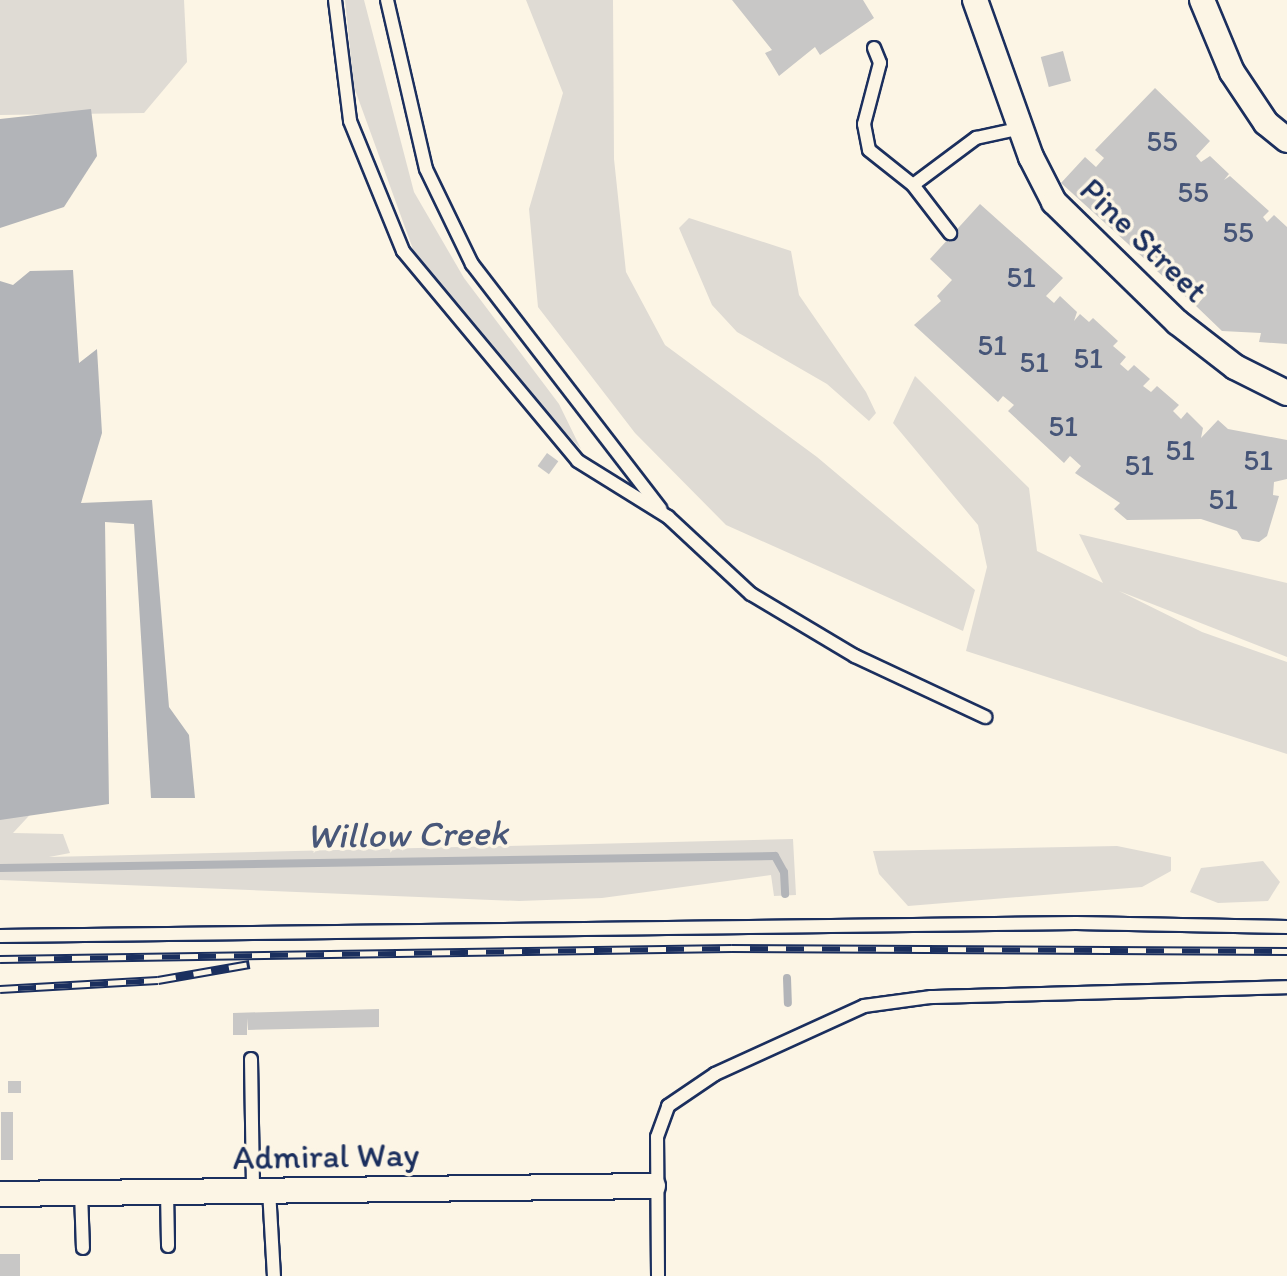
<!DOCTYPE html>
<html>
<head>
<meta charset="utf-8">
<style>
  body { margin:0 }
  #map { position:relative; width:1287px; height:1276px; overflow:hidden; background:#fcf5e5; font-family:Itim,sans-serif }
  div>[style] { position:absolute }
  .green>* { inset:0; background:#dfdbd4 }
  .water>* { inset:0; background:#b2b4b8 }
  .stream>* { height:8px; margin:-4px; padding:0 4px; transform-origin:4px; border-radius:4px; background:#b2b4b8 }
  .building>* { inset:0; background:#c8c7c6; transform-origin:0 0 }
  .roads { filter:drop-shadow(2px 0 #1b2f5e) drop-shadow(-2px 0 #1b2f5e) drop-shadow(0 2px #1b2f5e) drop-shadow(0 -2px #1b2f5e) }
  .lane>* { height:12px; margin:-6px; padding:0 6px; transform-origin:6px; border-radius:6px; background:#fcf5e5 }
  .street>* { height:24px; margin:-12px; padding:0 12px; transform-origin:12px; border-radius:12px; background:#fcf5e5 }
  .rail>* { height:9px; margin-top:-4.5px; transform-origin:0; background:repeating-linear-gradient(90deg,#fcf5e5 0 18px,#1b2f5e 0 36px); box-sizing:border-box; border-block:2px solid #1b2f5e }
  span { translate:-50% -50%; white-space:nowrap; text-align:center; line-height:1.15; -webkit-text-stroke:7px #fcf5e5; paint-order:stroke }
  .number-label { font-size:30px; color:#465578 }
  .number-label span { -webkit-text-stroke-width:0 }
  .street-label { font-size:34px; color:#1b2f5e }
  .water-label { font-size:36px; color:#485779; font-style:italic }
</style>
</head>
<body>
<div id="map">
  <div class="green">
    <i style="clip-path:polygon(0 0,184px 0,187px 62px,144px 113px,0 115px)"></i>
    <i style="clip-path:polygon(345px 0,364px 0,414px 192px,464px 278px,559px 404px,581px 449px,507px 370px,414px 252px,354px 87px)"></i>
    <i style="clip-path:polygon(526px 0,613px 0,614px 159px,626px 272px,665px 345px,817px 457px,975px 590px,963px 631px,726px 525px,635px 433px,538px 307px,529px 209px,563px 93px)"></i>
    <i style="clip-path:polygon(689px 218px,791px 251px,799px 295px,866px 392px,876px 413px,869px 421px,827px 384px,737px 332px,712px 305px,679px 228px)"></i>
    <i style="clip-path:polygon(915px 376px,1029px 488px,1037px 551px,1103px 583px,1079px 534px,1287px 583px,1287px 657px,1119px 591px,1202px 632px,1287px 662px,1287px 754px,966px 651px,987px 567px,978px 525px,893px 423px)"></i>
    <i style="clip-path:polygon(39px 805px,13px 833px,63px 834px,70px 853px,49px 857px,793px 839px,796px 895px,774px 896px,771px 875px,602px 898px,519px 901px,0 880px,0 812px)"></i>
    <i style="clip-path:polygon(1117px 846px,1171px 857px,1171px 871px,1142px 887px,908px 906px,879px 874px,873px 851px)"></i>
    <i style="clip-path:polygon(1263px 861px,1280px 882px,1268px 901px,1218px 903px,1190px 892px,1201px 868px)"></i>
  </div>
  <div class="water">
    <i style="clip-path:polygon(91px 109px,97px 156px,64px 207px,0 228px,0 119px)"></i>
    <i style="clip-path:polygon(73px 270px,79px 363px,97px 349px,102px 433px,81px 503px,152px 500px,169px 707px,189px 735px,195px 798px,151px 798px,134px 524px,105px 522px,109px 804px,0 820px,0 281px,13px 285px,30px 271px)"></i>
  </div>
  <div class="stream">
    <i style="left:0;top:868px;width:775px;rotate:-0.89deg"></i>
    <i style="left:775px;top:856px;width:18px;rotate:61deg"></i>
    <i style="left:784px;top:872px;width:22px;rotate:87deg"></i>
    <i style="left:787px;top:978px;width:25px;rotate:88deg"></i>
  </div>
  <div class="building">
    <i style="clip-path:polygon(732px 0,863px 0,874px 18px,820px 55px,815px 47px,779px 76px,765px 53px,772px 50px)"></i>
    <i style="left:1063px;top:51px;width:31px;height:23px;rotate:75deg"></i>
    <i style="clip-path:polygon(1155px 88px,1210px 141px,1196px 156px,1201px 162px,1210px 156px,1229px 174px,1224px 180px,1230px 176px,1269px 211px,1263px 217px,1267px 222px,1274px 215px,1287px 227px,1287px 344px,1259px 342px,1261px 333px,1222px 331px,1196px 306px,1203px 298px,1194px 290px,1187px 298px,1157px 271px,1163px 265px,1153px 255px,1148px 262px,1061px 183px,1085px 157px,1096px 167px,1104px 158px,1095px 150px)"></i>
    <i style="clip-path:polygon(980px 204px,1063px 278px,1046px 296px,1054px 303px,1060px 296px,1077px 312px,1074px 321px,1080px 314px,1089px 322px,1093px 318px,1118px 341px,1113px 346px,1126px 357px,1120px 364px,1128px 371px,1134px 365px,1150px 379px,1143px 386px,1151px 392px,1157px 386px,1179px 405px,1173px 411px,1181px 419px,1187px 412px,1203px 428px,1201px 438px,1218px 420px,1228px 429px,1287px 440px,1287px 479px,1274px 482px,1273px 495px,1279px 496px,1267px 536px,1259px 542px,1242px 539px,1237px 531px,1201px 519px,1127px 520px,1114px 509px,1120px 503px,1075px 473px,1081px 466px,1070px 456px,1064px 463px,1008px 411px,1014px 405px,1003px 396px,998px 402px,914px 325px,941px 301px,937px 296px,952px 280px,930px 259px)"></i>
    <i style="left:547px;top:453px;width:14px;height:16px;rotate:36deg"></i>
    <i style="clip-path:polygon(379px 1009px,379px 1027px,248px 1030px,247px 1018px,247px 1035px,233px 1035px,233px 1013px)"></i>
    <i style="left:8px;top:1081px;width:13px;height:12px"></i>
    <i style="left:1px;top:1112px;width:12px;height:48px"></i>
    <i style="left:0;top:1254px;width:20px;height:22px"></i>
  </div>
  <div class="roads">
    <div class="lane">
      <i style="left:335px;top:0;width:122px;rotate:82.9deg"></i>
      <i style="left:350px;top:121px;width:140px;rotate:67.8deg"></i>
      <i style="left:403px;top:251px;width:273px;rotate:50.2deg"></i>
      <i style="left:578px;top:461px;width:106px;rotate:31.9deg"></i>
      <i style="left:668px;top:517px;width:113px;rotate:42.9deg"></i>
      <i style="left:751px;top:594px;width:121px;rotate:30.8deg"></i>
      <i style="left:855px;top:656px;width:144px;rotate:25.1deg"></i>
      <i style="left:387px;top:0;width:173px;rotate:77deg"></i>
      <i style="left:426px;top:169px;width:106px;rotate:64.2deg"></i>
      <i style="left:472px;top:264px;width:309px;rotate:52.4deg"></i>
      <i style="left:874px;top:48px;width:16px;rotate:68deg"></i>
      <i style="left:880px;top:63px;width:63px;rotate:104.7deg"></i>
      <i style="left:864px;top:124px;width:26px;rotate:79deg"></i>
      <i style="left:869px;top:150px;width:56px;rotate:38.5deg"></i>
      <i style="left:913px;top:185px;width:79px;rotate:-36.7deg"></i>
      <i style="left:976px;top:138px;width:47px;rotate:-12.3deg"></i>
      <i style="left:913px;top:185px;width:61px;rotate:52.4deg"></i>
      <i style="left:0;top:936px;width:1076px;rotate:-0.69deg"></i>
      <i style="left:1076px;top:923px;width:211px;rotate:1.1deg"></i>
      <i style="left:251px;top:1059px;width:132px;rotate:89.1deg"></i>
      <i style="left:269px;top:1190px;width:86px;rotate:86.7deg"></i>
      <i style="left:81px;top:1192px;width:56px;rotate:88deg"></i>
      <i style="left:167px;top:1192px;width:54px;rotate:88.9deg"></i>
      <i style="left:658px;top:1276px;width:139px;rotate:-90.4deg"></i>
      <i style="left:657px;top:1137px;width:33px;rotate:-70deg"></i>
      <i style="left:668px;top:1106px;width:57px;rotate:-34.2deg"></i>
      <i style="left:715px;top:1074px;width:164px;rotate:-24.5deg"></i>
      <i style="left:864px;top:1006px;width:68px;rotate:-7.7deg"></i>
      <i style="left:931px;top:997px;width:356px;rotate:-1.6deg"></i>
    </div>
    <div class="street">
      <i style="left:975px;top:0;width:167px;rotate:70.4deg"></i>
      <i style="left:1031px;top:157px;width:51px;rotate:62.9deg"></i>
      <i style="left:1054px;top:202px;width:172px;rotate:44.3deg"></i>
      <i style="left:1177px;top:322px;width:73px;rotate:37.8deg"></i>
      <i style="left:1235px;top:367px;width:58px;rotate:26.6deg"></i>
      <i style="left:1202px;top:0;width:78px;rotate:67.4deg"></i>
      <i style="left:1232px;top:72px;width:61px;rotate:56.3deg"></i>
      <i style="left:1266px;top:123px;width:27px;rotate:39deg"></i>
      <i style="left:0;top:1194px;width:653px;rotate:-0.7deg"></i>
    </div>
  </div>
  <div class="rail">
    <i style="left:0;top:959px;width:732px;rotate:-0.86deg"></i>
    <i style="left:732px;top:948px;width:555px;rotate:0.31deg"></i>
    <i style="left:0;top:989px;width:158px;rotate:-3.3deg"></i>
    <i style="left:158px;top:980px;width:93px;rotate:-9.9deg"></i>
  </div>
  <div class="number-label">
    <span style="left:1162px;top:141px">55</span>
    <span style="left:1193px;top:192px">55</span>
    <span style="left:1238px;top:232px">55</span>
    <span style="left:1021px;top:277px">51</span>
    <span style="left:992px;top:345px">51</span>
    <span style="left:1088px;top:358px">51</span>
    <span style="left:1034px;top:362px">51</span>
    <span style="left:1063px;top:426px">51</span>
    <span style="left:1180px;top:450px">51</span>
    <span style="left:1258px;top:460px">51</span>
    <span style="left:1139px;top:465px">51</span>
    <span style="left:1223px;top:499px">51</span>
  </div>
  <div class="street-label">
    <span style="left:1144px;top:240px;rotate:44deg">Pine Street</span>
    <span style="left:326px;top:1156px;rotate:-1deg">Admiral Way</span>
  </div>
  <div class="water-label">
    <span style="left:407px;top:834px;rotate:-1deg">Willow Creek</span>
  </div>
</div>
</body>
</html>
